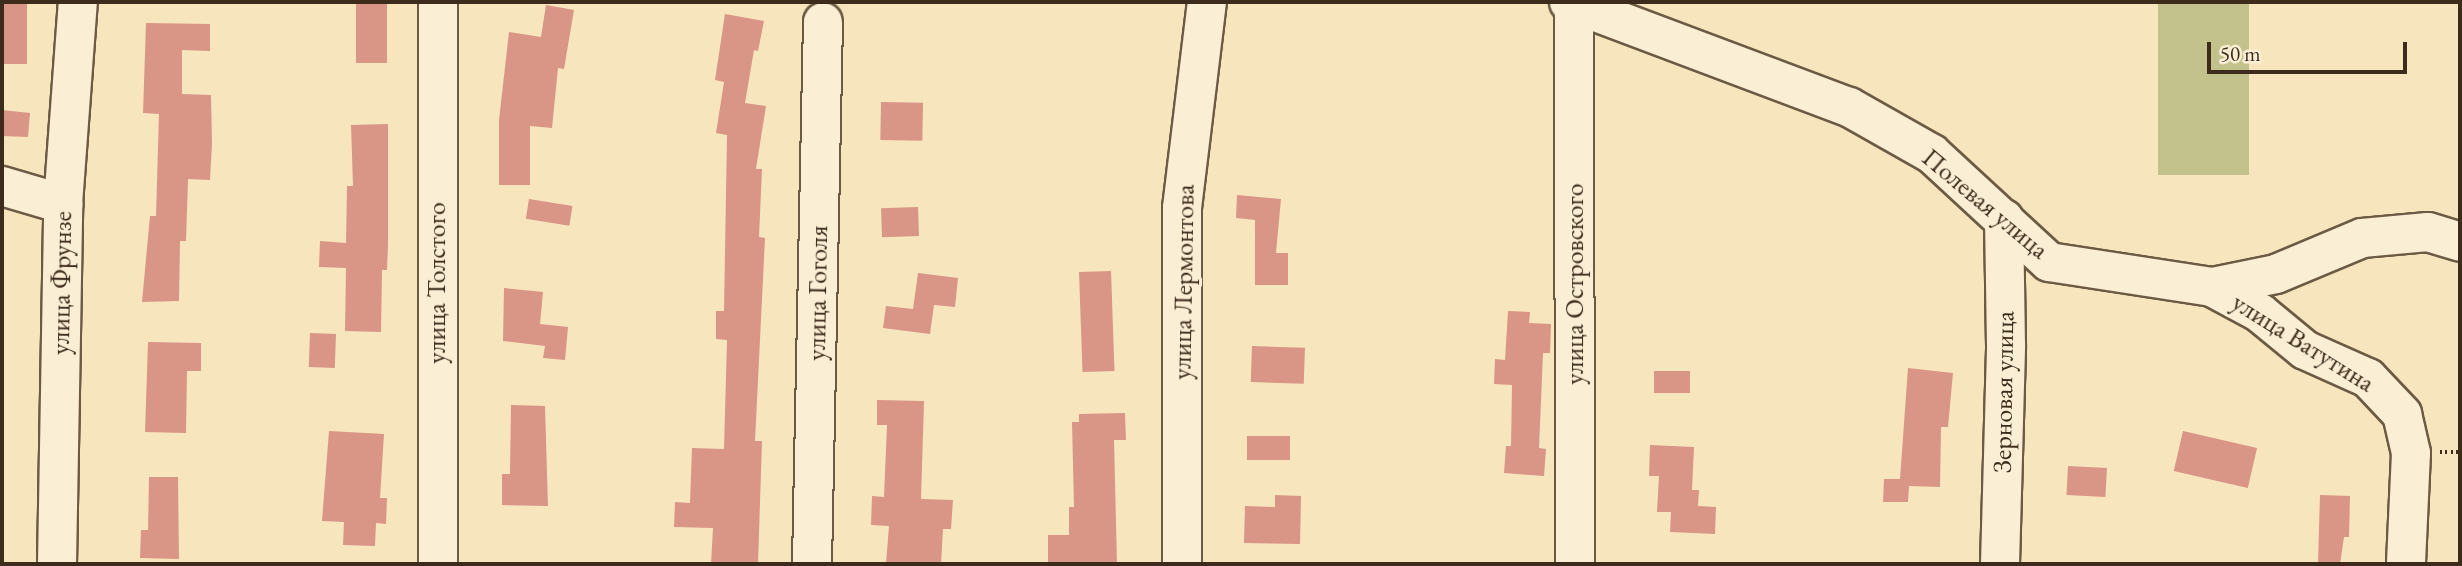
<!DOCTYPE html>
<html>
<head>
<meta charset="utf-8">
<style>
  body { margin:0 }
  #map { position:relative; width:2462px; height:566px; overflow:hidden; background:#f7e5bd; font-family:"EB Garamond",serif }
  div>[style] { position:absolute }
  .green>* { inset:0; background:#c3c28c; transform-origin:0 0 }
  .building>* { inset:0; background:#d99586; transform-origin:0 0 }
  .path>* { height:4.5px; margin-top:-2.25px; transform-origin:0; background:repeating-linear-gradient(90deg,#3d2b1b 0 2px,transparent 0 5.5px) }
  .roads { filter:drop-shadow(2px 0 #6c5a44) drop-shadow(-2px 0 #6c5a44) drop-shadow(0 2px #6c5a44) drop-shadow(0 -2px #6c5a44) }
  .minor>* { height:38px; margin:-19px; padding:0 19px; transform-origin:19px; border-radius:19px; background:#faeed4 }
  span { translate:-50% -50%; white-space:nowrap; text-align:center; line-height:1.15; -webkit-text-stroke:6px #faeed4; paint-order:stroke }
  .street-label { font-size:26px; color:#3d2b1b }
  .frame { position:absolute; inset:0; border:4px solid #3d2b1b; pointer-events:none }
  .scale { position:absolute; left:2207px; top:42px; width:200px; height:32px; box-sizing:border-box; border:4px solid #3d2b1b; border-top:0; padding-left:9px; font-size:21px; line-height:24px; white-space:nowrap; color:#3d2b1b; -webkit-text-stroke:5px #faeed4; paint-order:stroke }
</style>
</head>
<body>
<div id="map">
  <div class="green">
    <i style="left:2158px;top:2px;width:91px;height:173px"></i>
  </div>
  <div class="building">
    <i style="left:2px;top:2px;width:25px;height:62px"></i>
    <i style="left:356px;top:2px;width:31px;height:61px"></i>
    <i style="clip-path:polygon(546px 5px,574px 10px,564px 69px,558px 68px,552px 128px,530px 126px,530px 185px,499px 185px,499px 120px,509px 32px,541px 37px)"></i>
    <i style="clip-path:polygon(725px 14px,764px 21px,758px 51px,754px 50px,745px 103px,766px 106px,756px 169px,762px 169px,759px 237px,765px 238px,755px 441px,762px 441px,758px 564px,711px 564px,713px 528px,674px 527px,675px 502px,690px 503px,692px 448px,724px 449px,727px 340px,716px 339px,716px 311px,724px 311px,727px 135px,716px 133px,724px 82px,715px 80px)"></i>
    <i style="clip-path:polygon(146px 23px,210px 24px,210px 51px,182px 50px,182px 94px,211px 95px,212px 143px,210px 180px,188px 179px,186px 241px,180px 241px,179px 301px,142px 302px,150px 216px,156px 216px,159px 114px,143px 113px)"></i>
    <i style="left:881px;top:102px;width:42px;height:38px;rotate:1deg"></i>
    <i style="clip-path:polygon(2px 110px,30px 113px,28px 137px,2px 136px)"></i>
    <i style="clip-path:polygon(388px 124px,388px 245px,387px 270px,382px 270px,381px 332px,345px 331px,346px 268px,319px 267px,320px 241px,346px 243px,347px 186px,353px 186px,351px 125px)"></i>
    <i style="clip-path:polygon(1237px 195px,1281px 199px,1276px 253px,1288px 253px,1288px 285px,1255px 285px,1255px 220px,1236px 218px)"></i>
    <i style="left:529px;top:199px;width:44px;height:20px;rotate:9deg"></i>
    <i style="left:918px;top:207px;width:29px;height:37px;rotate:88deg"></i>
    <i style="left:1111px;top:271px;width:100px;height:32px;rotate:88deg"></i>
    <i style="clip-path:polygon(918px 273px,958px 278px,955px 307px,934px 305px,930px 334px,883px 328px,886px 306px,913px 309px)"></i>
    <i style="clip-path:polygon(504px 288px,543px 292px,540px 324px,568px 327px,565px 360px,543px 358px,545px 346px,503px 341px)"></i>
    <i style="clip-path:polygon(1508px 311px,1530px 312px,1529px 323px,1551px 324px,1550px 353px,1543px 353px,1539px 448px,1546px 449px,1544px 476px,1504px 473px,1506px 446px,1511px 446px,1512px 385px,1494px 384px,1495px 359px,1505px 360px)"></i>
    <i style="left:310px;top:333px;width:26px;height:34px;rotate:2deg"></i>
    <i style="clip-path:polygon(148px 342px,201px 343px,201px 371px,187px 371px,186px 433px,145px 432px)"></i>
    <i style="left:1252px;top:346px;width:53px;height:36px;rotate:2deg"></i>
    <i style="clip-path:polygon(1908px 368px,1953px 373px,1948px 427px,1941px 427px,1940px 487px,1909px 486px,1908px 502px,1883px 502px,1884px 479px,1900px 479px)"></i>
    <i style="left:1654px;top:371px;width:36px;height:22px"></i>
    <i style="clip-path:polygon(877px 400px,924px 401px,921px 499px,953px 500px,951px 529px,943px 529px,941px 564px,886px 564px,889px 526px,871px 525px,872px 496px,884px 497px,887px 425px,877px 425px)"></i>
    <i style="clip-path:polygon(511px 405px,545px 406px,548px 506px,502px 505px,502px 474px,510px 474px)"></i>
    <i style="clip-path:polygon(1125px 413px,1126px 440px,1114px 440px,1117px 564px,1048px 564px,1048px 535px,1069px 535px,1069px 507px,1074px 507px,1072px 422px,1079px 422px,1079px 414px)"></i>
    <i style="clip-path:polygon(329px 431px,384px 434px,380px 498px,387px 498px,386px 524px,376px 523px,375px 546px,343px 545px,344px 522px,322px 521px)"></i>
    <i style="left:2183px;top:431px;width:76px;height:41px;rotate:13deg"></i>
    <i style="left:1247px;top:436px;width:43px;height:24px"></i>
    <i style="clip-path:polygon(1650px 445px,1694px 447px,1692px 490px,1699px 490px,1698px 506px,1716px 507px,1715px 534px,1670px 532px,1671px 512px,1657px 512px,1659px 476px,1649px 476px)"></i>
    <i style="left:2068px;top:466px;width:39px;height:29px;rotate:3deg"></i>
    <i style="clip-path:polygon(149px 477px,178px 477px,179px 559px,140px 558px,141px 530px,148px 530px)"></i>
    <i style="clip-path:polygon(1275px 495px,1301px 496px,1300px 544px,1244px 543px,1245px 506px,1275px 507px)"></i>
    <i style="clip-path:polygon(2320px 495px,2350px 496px,2349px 537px,2344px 537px,2340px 564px,2318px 564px)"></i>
  </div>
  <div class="path">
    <i style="left:2440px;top:452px;width:20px"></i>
  </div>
  <div class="roads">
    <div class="minor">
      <i style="left:438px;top:2px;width:562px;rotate:90deg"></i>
      <i style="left:1569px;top:2px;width:299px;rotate:20.6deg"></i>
      <i style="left:1849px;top:107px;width:95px;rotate:29.5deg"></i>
      <i style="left:1932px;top:154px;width:159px;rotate:42.7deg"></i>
      <i style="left:2049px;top:262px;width:165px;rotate:8.7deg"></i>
      <i style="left:2212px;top:287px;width:65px;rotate:-11.5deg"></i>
      <i style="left:2276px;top:274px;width:93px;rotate:-22.7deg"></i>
      <i style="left:2362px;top:238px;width:66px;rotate:-5.2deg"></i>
      <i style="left:2428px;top:232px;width:34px;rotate:17deg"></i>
      <i style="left:1574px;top:4px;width:560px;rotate:89.9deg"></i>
      <i style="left:2px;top:186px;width:64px;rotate:16.4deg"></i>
      <i style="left:2212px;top:287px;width:55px;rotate:28.4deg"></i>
      <i style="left:2260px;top:313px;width:58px;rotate:39.4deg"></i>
      <i style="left:2305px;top:350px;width:69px;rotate:24deg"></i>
      <i style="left:2368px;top:378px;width:50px;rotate:46.6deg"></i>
      <i style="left:2402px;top:414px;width:40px;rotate:77deg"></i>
      <i style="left:2411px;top:453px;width:111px;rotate:92.6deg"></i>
      <i style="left:57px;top:564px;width:360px;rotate:-89deg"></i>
      <i style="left:63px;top:204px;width:203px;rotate:-85.8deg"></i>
      <i style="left:812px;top:564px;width:542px;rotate:-88.84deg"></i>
      <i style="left:1182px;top:564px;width:356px;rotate:-90deg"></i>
      <i style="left:1182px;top:208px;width:208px;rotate:-83.1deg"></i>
      <i style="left:2000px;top:564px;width:219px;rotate:-88.4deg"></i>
      <i style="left:2006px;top:345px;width:126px;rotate:-90.9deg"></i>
    </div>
  </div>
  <div class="street-label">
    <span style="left:1985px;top:204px;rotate:40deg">Полевая улица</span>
    <span style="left:1184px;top:282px;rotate:-89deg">улица Лермонтова</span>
    <span style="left:62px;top:283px;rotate:-89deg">улица Фрунзе</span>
    <span style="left:437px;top:283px;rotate:-90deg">улица Толстого</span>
    <span style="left:1575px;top:284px;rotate:-90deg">улица Островского</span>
    <span style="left:818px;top:293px;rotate:-89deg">улица Гоголя</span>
    <span style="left:2303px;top:343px;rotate:32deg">улица Ватутина</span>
    <span style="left:2004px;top:392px;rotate:-89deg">Зерновая улица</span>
  </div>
  <div class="frame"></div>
  <div class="scale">50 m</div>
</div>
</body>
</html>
